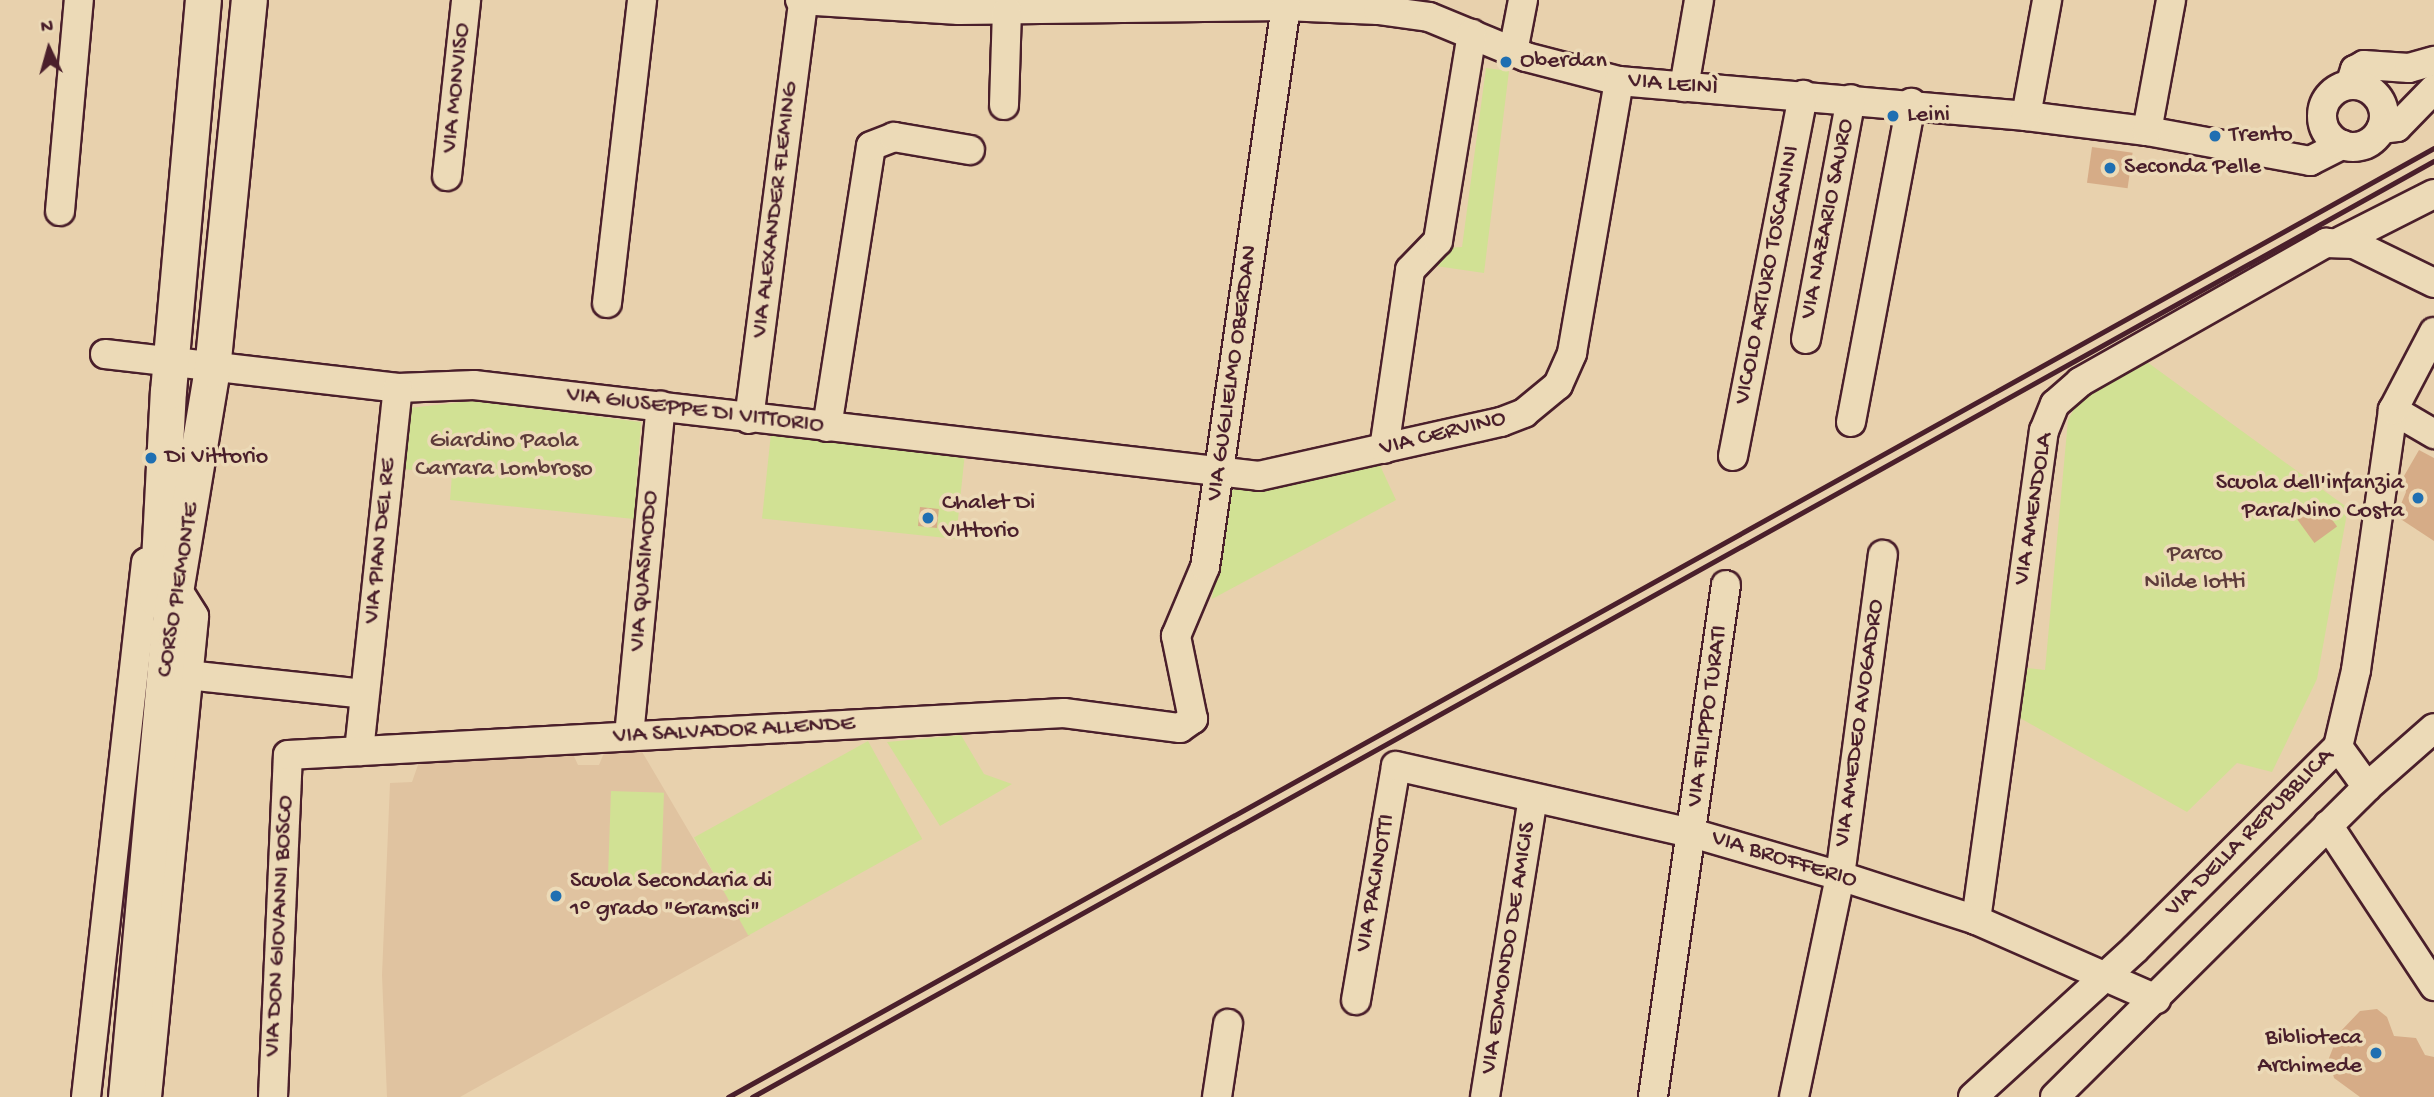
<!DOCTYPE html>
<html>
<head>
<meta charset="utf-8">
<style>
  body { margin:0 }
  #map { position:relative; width:2434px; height:1097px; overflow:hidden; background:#e8d1ad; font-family:"Gochi Hand",sans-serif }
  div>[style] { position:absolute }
  .built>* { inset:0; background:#e0c3a0 }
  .green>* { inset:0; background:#d1e194; transform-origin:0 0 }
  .building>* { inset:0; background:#d6ac87; transform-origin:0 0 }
  .roads { filter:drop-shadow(2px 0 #4a1f2b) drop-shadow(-2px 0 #4a1f2b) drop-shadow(0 2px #4a1f2b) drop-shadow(0 -2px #4a1f2b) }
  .minor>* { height:28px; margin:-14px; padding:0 14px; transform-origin:14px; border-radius:14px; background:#ecdab7 }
  .minor>.ring { margin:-14px; padding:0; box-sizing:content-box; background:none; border:28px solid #ecdab7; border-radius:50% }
  .major>* { height:35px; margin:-17.5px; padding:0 17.5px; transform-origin:17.5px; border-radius:17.5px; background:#ecdab7 }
  .rail>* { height:5px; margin:-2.5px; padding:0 2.5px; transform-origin:2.5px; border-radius:2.5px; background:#4a1f2b }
  .dots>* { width:19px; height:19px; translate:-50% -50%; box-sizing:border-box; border:4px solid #ecdab7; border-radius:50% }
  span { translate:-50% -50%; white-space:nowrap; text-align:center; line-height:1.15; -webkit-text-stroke:7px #ecdab7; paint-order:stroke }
  .poi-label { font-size:24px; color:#4a1f2b }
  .left { translate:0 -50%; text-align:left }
  .right { translate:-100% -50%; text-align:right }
  .street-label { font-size:24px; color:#4a1f2b }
  .park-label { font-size:24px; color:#5e3c3b }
  .north { position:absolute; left:14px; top:14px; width:70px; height:70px; -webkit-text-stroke:5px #ecdab7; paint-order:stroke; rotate:355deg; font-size:19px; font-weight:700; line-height:28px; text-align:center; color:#4a1f2b }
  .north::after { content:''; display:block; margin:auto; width:24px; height:32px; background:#4a1f2b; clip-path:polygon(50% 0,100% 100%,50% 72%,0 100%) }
</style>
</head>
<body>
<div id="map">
  <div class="built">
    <i style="clip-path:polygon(641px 750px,750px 935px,460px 1097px,387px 1097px,382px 975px,390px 783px,412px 782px,419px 762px,573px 754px,578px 765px,599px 765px,604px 753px)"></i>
  </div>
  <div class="green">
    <i style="clip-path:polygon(1486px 68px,1509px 71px,1484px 273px,1422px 264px,1445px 248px,1462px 247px)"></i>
    <i style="clip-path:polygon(2147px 362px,2348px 508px,2317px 679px,2272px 772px,2237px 763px,2187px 812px,2020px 718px,2027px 668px,2045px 670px,2068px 420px,2079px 400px)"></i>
    <i style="clip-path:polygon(472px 401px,641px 422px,634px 519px,450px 500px,452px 474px,402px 469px,409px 408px)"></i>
    <i style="left:771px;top:433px;width:195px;height:86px;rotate:6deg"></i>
    <i style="clip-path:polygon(1377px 459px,1396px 500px,1212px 599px,1227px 491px)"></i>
    <i style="clip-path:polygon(961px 735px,984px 774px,1012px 784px,940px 826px,887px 742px)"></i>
    <i style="left:868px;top:741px;width:112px;height:199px;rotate:61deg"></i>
    <i style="left:611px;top:791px;width:53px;height:89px;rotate:2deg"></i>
  </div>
  <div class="building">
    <i style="left:2092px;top:147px;width:41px;height:36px;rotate:8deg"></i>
    <i style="clip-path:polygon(2419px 450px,2434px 458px,2434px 541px,2396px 516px,2406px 492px,2404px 476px)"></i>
    <i style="left:2320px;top:503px;width:29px;height:28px;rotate:54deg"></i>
    <i style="left:920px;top:507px;width:19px;height:19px;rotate:6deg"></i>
    <i style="clip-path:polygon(2377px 1009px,2387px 1017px,2394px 1036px,2416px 1038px,2425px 1055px,2434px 1057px,2434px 1097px,2360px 1097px,2334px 1078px,2329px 1058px,2339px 1033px,2360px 1011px)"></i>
  </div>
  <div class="roads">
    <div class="minor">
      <i style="left:800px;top:0;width:159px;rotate:3.6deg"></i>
      <i style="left:959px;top:10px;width:327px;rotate:-0.7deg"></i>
      <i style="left:1286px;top:6px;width:92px;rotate:2.5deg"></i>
      <i style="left:1378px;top:10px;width:51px;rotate:7.8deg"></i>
      <i style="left:1429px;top:17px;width:105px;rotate:22.4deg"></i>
      <i style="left:1526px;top:57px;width:96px;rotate:14.5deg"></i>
      <i style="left:1619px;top:81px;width:409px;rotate:4.9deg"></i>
      <i style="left:2026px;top:116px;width:122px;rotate:7.1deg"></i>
      <i style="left:2147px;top:131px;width:166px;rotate:10.4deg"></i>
      <i style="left:2310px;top:161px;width:36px;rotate:-27deg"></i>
      <i style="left:1513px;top:52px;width:53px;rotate:-79.1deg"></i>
      <i style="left:2350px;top:85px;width:16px;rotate:-72deg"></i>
      <i style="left:2355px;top:70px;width:10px;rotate:-29deg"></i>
      <i style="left:2364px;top:65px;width:45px;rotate:3.8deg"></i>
      <i style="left:2409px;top:68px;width:26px;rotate:-16deg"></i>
      <i class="ring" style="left:2322px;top:85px;width:34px;height:34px"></i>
      <i style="left:1684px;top:87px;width:88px;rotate:-80.2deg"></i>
      <i style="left:1004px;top:105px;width:94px;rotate:-88.2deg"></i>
      <i style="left:2026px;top:116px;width:118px;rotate:-79.7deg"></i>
      <i style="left:2381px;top:129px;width:16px;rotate:-7deg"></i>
      <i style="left:2397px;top:127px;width:53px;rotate:-45.8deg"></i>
      <i style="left:2147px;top:131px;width:133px;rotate:-79.6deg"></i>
      <i style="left:447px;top:176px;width:177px;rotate:-83.8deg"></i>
      <i style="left:60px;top:211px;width:212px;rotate:-84.9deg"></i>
      <i style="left:2341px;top:241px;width:104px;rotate:-26.8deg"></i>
      <i style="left:607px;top:303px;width:305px;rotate:-83.4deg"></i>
      <i style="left:1806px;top:339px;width:244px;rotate:-79.4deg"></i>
      <i style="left:105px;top:354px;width:295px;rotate:6.6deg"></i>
      <i style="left:398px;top:388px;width:76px;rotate:-2.3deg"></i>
      <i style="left:474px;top:385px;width:790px;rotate:6.61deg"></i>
      <i style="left:1259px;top:476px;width:248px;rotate:-12.6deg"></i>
      <i style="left:1501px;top:422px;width:25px;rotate:-21deg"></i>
      <i style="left:1524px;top:413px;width:44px;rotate:-39.5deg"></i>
      <i style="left:1558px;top:385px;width:35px;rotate:-66deg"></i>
      <i style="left:1572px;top:353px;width:276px;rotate:-80.2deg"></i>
      <i style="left:2393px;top:410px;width:48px;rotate:30.3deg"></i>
      <i style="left:749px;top:419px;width:421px;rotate:-82.6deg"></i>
      <i style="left:1851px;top:422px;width:325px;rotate:-79.3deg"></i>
      <i style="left:827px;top:427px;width:284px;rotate:-81.1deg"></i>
      <i style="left:871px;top:146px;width:25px;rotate:-21deg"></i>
      <i style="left:894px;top:137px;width:77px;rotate:9.7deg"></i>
      <i style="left:1384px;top:449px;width:181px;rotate:-81.7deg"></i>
      <i style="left:1410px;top:270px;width:40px;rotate:-46deg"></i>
      <i style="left:1438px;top:241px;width:210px;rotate:-80.7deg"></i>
      <i style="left:1733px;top:456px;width:368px;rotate:-79deg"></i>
      <i style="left:187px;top:675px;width:178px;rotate:6.1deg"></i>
      <i style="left:629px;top:736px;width:332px;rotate:-84.5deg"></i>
      <i style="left:359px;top:751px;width:365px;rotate:-83.9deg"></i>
      <i style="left:2367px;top:787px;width:89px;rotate:-41.4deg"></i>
      <i style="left:2328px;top:825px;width:193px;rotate:56.6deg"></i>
      <i style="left:1976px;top:920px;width:494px;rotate:-82.1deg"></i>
      <i style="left:2044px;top:431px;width:29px;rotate:-68deg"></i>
      <i style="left:2055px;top:404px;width:33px;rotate:-41deg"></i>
      <i style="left:2080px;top:382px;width:283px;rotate:-29.5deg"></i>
      <i style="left:2326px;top:243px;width:28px;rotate:2deg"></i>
      <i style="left:2354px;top:244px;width:89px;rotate:26deg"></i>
      <i style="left:1356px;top:1000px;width:237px;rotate:-80.3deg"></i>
      <i style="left:1396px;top:766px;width:303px;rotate:12.8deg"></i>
      <i style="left:1692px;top:833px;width:154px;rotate:16.2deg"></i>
      <i style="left:1840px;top:876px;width:143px;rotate:17.9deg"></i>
      <i style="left:1976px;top:920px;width:197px;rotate:23.7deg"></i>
      <i style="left:86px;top:1097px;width:538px;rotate:-83.6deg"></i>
      <i style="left:147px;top:1097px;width:483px;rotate:-84.4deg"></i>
      <i style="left:194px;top:616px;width:32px;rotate:-122deg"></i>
      <i style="left:273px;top:1097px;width:342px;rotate:-87.5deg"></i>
      <i style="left:288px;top:755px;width:777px;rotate:-3.1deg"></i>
      <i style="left:1064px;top:713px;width:117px;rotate:7.4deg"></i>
      <i style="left:1180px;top:728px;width:16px;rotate:-35deg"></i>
      <i style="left:1193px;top:719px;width:85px;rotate:-101.6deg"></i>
      <i style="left:1176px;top:636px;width:75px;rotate:-67.2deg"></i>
      <i style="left:1205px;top:567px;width:567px;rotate:-81.78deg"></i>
      <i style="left:1217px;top:1097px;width:74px;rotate:-81.4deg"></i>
      <i style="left:1485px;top:1097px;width:303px;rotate:-80.9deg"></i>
      <i style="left:1653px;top:1097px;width:517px;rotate:-81.89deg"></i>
      <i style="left:1794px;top:1097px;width:226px;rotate:-78.2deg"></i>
      <i style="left:1840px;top:876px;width:324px;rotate:-82.4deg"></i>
      <i style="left:1973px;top:1097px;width:219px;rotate:-42.4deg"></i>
      <i style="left:2135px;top:949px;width:286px;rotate:-44.9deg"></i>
      <i style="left:2338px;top:747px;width:79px;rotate:-76.8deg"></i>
      <i style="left:2356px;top:670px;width:263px;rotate:-81.9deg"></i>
      <i style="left:2393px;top:410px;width:88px;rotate:-62.3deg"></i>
      <i style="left:2055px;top:1097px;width:440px;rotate:-44.8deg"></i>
      <i style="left:2367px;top:787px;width:49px;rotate:-125.9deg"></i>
    </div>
    <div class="major">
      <i style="left:157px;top:599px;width:208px;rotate:-87deg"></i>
      <i style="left:168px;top:391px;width:393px;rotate:-84.9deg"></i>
      <i style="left:126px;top:1097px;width:471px;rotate:-84.8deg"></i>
      <i style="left:169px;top:628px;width:263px;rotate:-80.6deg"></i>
      <i style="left:212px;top:369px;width:371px;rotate:-84.3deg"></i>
    </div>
  </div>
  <div class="rail">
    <i style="left:728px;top:1097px;width:1952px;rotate:-29.09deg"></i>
    <i style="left:752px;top:1097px;width:1925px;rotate:-29.1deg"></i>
  </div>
  <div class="dots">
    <i style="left:1506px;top:62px;background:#1f6fb2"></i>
    <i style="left:1893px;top:116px;background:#1f6fb2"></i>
    <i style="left:2215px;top:136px;background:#1f6fb2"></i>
    <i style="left:2110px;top:168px;background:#1f6fb2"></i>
    <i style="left:151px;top:458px;background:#1f6fb2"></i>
    <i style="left:2418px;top:498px;background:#1f6fb2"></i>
    <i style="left:928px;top:518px;background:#1f6fb2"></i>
    <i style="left:556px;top:896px;background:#1f6fb2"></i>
    <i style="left:2376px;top:1053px;background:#1f6fb2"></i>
  </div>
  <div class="poi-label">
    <span class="left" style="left:1520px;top:62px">Oberdan</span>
    <span class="left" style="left:1907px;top:116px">Leini</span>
    <span class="left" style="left:2229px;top:136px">Trento</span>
    <span class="left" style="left:2124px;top:168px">Seconda Pelle</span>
    <span class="left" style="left:165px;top:458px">Di Vittorio</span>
    <span class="right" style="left:2404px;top:498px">Scuola dell'infanzia<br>Para/Nino Costa</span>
    <span class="left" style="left:942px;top:518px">Chalet Di<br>VIttorio</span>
    <span class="left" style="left:570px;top:896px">Scuola Secondaria di<br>1° grado "Gramsci"</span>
    <span class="right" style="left:2362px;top:1053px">Biblioteca<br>Archimede</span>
  </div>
  <div class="street-label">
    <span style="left:1673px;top:85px;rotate:5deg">VIA LEINÌ</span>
    <span style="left:457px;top:88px;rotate:-84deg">VIA MONVISO</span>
    <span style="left:776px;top:210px;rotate:-83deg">VIA ALEXANDER FLEMING</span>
    <span style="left:1828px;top:219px;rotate:-79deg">VIA NAZARIO SAURO</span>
    <span style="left:1768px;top:275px;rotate:-79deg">VICOLO ARTURO TOSCANINI</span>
    <span style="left:1233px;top:373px;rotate:-82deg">VIA GUGLIELMO OBERDAN</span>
    <span style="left:695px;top:411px;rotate:7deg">VIA GIUSEPPE DI VITTORIO</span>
    <span style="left:1443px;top:434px;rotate:-14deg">VIA CERVINO</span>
    <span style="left:2034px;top:509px;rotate:-81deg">VIA AMENDOLA</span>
    <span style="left:381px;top:541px;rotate:-84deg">VIA PIAN DEL RE</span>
    <span style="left:645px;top:571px;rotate:-85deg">VIA QUASIMODO</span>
    <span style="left:179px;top:590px;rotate:-81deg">CORSO PIEMONTE</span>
    <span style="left:1708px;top:716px;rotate:-82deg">VIA FILIPPO TURATI</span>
    <span style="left:1860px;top:723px;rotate:-82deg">VIA AMEDEO AVOGADRO</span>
    <span style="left:734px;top:731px;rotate:-3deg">VIA SALVADOR ALLENDE</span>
    <span style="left:2250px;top:833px;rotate:-45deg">VIA DELLA REPUBBLICA</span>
    <span style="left:1784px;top:860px;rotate:17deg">VIA BROFFERIO</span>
    <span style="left:1376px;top:883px;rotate:-80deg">VIA PACINOTTI</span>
    <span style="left:280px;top:926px;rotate:-87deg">VIA DON GIOVANNI BOSCO</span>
    <span style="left:1509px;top:948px;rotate:-81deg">VIA EDMONDO DE AMICIS</span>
  </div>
  <div class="park-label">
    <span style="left:504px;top:456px">Giardino Paola<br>Carrara Lombroso</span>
    <span style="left:2195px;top:569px">Parco<br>Nilde Iotti</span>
  </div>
  <div class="north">N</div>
</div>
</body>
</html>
